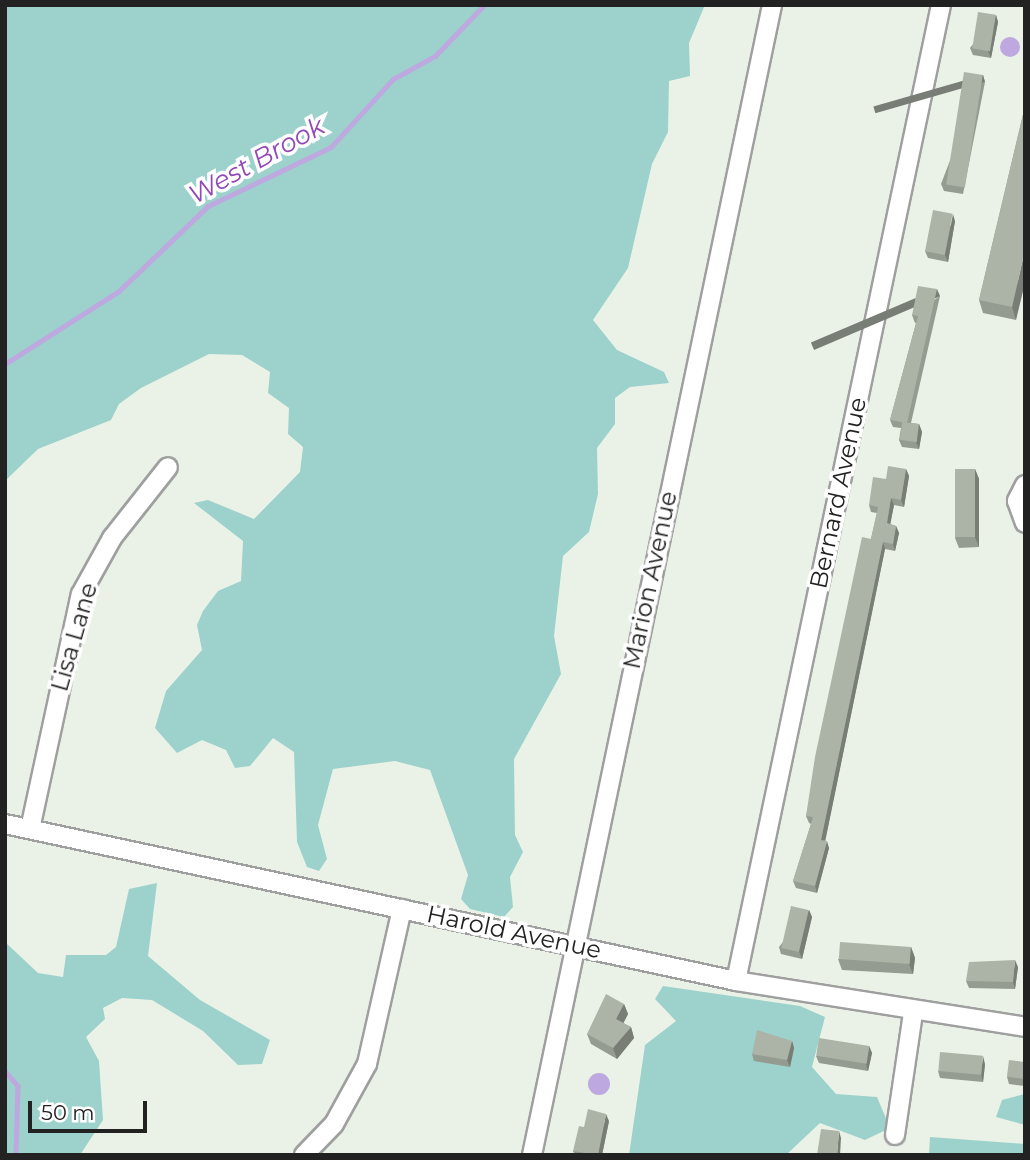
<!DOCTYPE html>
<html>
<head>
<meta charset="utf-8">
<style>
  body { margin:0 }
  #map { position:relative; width:1030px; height:1160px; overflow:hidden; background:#eaf2e8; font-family:Montserrat,sans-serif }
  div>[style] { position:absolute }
  .forest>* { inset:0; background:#9cd2cb }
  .water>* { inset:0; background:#bea8e0 }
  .round { border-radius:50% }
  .stream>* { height:4.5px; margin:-2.25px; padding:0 2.25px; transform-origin:2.25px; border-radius:2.25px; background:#bea8e0 }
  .roads { filter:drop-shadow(2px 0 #9f9f9f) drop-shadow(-2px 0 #9f9f9f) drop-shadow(0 2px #9f9f9f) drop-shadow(0 -2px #9f9f9f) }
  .minor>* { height:18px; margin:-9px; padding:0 9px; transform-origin:9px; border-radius:9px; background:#fff }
  .wall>* { inset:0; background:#949b90 }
  .shaded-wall>* { inset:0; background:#787e75; transform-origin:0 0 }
  .building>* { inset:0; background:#acb4a7; transform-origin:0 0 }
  span { translate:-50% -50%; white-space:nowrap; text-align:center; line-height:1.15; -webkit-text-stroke:7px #fff; paint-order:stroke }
  .street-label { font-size:24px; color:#222 }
  .water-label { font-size:26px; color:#9249b6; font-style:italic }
  .frame { position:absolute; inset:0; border:7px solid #222; pointer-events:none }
  .scale { position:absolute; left:28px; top:1101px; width:119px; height:32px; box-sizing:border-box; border:4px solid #222; border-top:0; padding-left:9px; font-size:21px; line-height:24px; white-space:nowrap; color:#222; -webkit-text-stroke:5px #fff; paint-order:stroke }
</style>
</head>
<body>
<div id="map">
  <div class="forest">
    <i style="clip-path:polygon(5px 5px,705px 5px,689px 43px,690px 76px,669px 81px,668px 132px,652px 164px,628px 268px,593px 320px,617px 350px,664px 372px,669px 383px,630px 387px,615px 398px,615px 424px,597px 448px,598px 494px,589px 532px,563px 556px,554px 636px,561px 674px,514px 759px,515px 835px,523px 852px,510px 877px,513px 907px,504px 917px,470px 909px,461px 899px,468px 875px,430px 770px,395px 761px,333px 769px,318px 825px,327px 859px,319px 871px,307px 867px,297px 842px,294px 752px,273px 738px,250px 766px,235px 768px,226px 750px,202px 740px,177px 753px,155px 728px,166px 691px,202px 650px,197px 625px,203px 611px,218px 591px,241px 581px,243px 541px,194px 503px,208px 500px,254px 519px,300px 472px,303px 447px,288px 434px,289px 408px,268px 393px,270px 372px,242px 355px,209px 354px,141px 388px,119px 404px,111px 420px,38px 449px,5px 481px)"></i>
    <i style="clip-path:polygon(157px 883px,148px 956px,200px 1000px,270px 1040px,262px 1064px,238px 1065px,203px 1031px,152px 1000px,122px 998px,103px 1008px,105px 1019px,86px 1037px,99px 1061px,103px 1120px,80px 1155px,5px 1155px,5px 942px,38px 973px,63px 977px,66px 955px,106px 955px,116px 947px,129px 889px)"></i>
    <i style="clip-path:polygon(663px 986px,800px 1006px,825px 1017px,812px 1067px,836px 1094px,877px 1097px,890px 1128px,865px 1140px,820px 1123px,786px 1155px,629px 1155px,645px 1045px,676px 1021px,655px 999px)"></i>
    <i style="clip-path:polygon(1025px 1094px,1025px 1125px,996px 1117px,1002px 1100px)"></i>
    <i style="clip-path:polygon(930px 1137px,1025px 1144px,1025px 1155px,929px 1155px)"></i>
  </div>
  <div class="water">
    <i class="round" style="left:1000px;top:37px;width:20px;height:20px"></i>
    <i class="round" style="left:588px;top:1073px;width:22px;height:22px"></i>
  </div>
  <div class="stream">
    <i style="left:5px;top:364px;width:135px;rotate:-32.6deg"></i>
    <i style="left:119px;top:291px;width:123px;rotate:-43.7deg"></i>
    <i style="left:208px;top:206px;width:136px;rotate:-25.6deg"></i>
    <i style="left:331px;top:147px;width:92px;rotate:-47.6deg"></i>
    <i style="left:393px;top:79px;width:48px;rotate:-28.7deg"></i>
    <i style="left:435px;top:56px;width:71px;rotate:-46.1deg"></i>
    <i style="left:5px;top:1071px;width:20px;rotate:49deg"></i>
    <i style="left:18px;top:1086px;width:69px;rotate:91.7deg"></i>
  </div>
  <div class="roads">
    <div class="minor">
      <i style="left:1025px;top:485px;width:18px;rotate:117deg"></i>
      <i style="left:1017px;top:501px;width:23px;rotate:70deg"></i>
      <i style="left:5px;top:824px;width:748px;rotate:12.12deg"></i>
      <i style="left:736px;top:981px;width:293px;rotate:9deg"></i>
      <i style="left:30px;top:829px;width:240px;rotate:-77.8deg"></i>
      <i style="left:81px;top:594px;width:64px;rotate:-61deg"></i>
      <i style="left:112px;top:538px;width:90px;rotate:-51.7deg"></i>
      <i style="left:736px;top:981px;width:997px;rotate:-78.14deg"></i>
      <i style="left:895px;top:1135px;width:123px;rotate:-81.6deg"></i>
      <i style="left:304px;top:1155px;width:43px;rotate:-45.9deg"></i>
      <i style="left:334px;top:1124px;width:68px;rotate:-61.2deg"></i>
      <i style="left:367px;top:1064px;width:159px;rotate:-77.3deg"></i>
      <i style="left:532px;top:1155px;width:1175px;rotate:-78.21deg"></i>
    </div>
  </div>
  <div class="wall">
    <i style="clip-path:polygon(996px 15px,998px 22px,991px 58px,973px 55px,970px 48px)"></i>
    <i style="clip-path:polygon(983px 75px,985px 82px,963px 194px,944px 191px,941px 184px)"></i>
    <i style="clip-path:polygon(1025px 106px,1016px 320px,983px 313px,979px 300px)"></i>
    <i style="clip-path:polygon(955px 221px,948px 262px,928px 258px,925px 251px)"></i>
    <i style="clip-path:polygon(940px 296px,911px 423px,919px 424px,922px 432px,919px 449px,902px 447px,899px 440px,901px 428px,893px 427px,890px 420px,916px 323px,915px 323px,912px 315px)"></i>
    <i style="clip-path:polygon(906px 469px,909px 476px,904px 507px,894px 505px,890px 524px,896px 526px,899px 533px,895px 551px,885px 549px,825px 841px,829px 848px,817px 893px,796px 888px,793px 881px,811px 824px,809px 823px,806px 816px,877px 513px,871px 512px,869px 505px,886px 479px)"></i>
    <i style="clip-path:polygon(975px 469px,979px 479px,979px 547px,959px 548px,955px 538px)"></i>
    <i style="clip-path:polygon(809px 910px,812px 917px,802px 959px,781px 954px,779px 947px)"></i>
    <i style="clip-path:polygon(911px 947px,915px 958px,913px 974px,842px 970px,838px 959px)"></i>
    <i style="clip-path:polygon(1018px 967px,1015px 989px,969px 988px,966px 981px)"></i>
    <i style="clip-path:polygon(624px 1004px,628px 1014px,623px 1023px,631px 1027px,634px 1038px,617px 1059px,591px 1044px,587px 1034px)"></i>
    <i style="clip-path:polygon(792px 1041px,794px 1048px,790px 1067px,754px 1061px,752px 1054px)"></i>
    <i style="clip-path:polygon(869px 1046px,872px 1053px,868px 1071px,819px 1063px,816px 1056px)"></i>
    <i style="clip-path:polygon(1025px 1062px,1025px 1086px,1009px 1084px,1007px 1077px)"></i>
    <i style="clip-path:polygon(985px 1064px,983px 1082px,940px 1078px,938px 1071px)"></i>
    <i style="clip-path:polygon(609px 1121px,602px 1155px,575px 1155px,573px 1151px)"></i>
  </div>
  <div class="shaded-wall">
    <i style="clip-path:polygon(996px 15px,998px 22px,991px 58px,988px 51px)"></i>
    <i style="left:983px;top:75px;width:7px;height:114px;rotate:74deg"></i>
    <i style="clip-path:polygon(953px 214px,955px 221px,948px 262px,945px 255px)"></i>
    <i style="clip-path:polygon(1025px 250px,1025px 283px,1016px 320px,1012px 307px)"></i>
    <i style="left:937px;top:289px;width:8px;height:137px;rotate:67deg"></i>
    <i style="clip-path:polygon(919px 424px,922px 432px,919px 449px,916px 442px)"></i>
    <i style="clip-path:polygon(906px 469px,909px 476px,904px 507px,901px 500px)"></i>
    <i style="clip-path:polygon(975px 469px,979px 479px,979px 547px,975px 537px)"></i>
    <i style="clip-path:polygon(891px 498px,894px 505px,889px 531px,887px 523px)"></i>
    <i style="clip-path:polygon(896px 526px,899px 533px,895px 551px,893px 544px)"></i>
    <i style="clip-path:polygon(883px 542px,885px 549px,824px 847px,821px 840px)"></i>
    <i style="clip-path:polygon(827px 841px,829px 848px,817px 893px,815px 886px)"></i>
    <i style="clip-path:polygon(809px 910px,812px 917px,802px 959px,799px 951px)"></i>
    <i style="clip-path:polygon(911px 947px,915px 958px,913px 974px,909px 964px)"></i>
    <i style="clip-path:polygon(1015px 960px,1018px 967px,1015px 989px,1013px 982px)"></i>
    <i style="clip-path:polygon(624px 1004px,628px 1014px,620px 1030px,616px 1019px)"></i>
    <i style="clip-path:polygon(631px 1027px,634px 1038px,617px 1059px,613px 1048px)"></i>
    <i style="clip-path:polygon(792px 1041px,794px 1048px,790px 1067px,787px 1060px)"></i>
    <i style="clip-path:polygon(869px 1046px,872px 1053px,868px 1071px,866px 1064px)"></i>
    <i style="clip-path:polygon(983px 1056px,985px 1064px,983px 1082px,981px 1075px)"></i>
    <i style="clip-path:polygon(606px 1114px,609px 1121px,602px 1155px,598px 1155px)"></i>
    <i style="clip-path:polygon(839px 1131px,841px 1138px,840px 1155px,837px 1155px)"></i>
  </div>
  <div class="building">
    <i style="left:978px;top:12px;width:18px;height:37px;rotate:9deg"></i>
    <i style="left:964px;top:72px;width:19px;height:114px;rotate:9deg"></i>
    <i style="clip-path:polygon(1025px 106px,1025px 250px,1012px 307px,979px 300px)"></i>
    <i style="left:933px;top:210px;width:20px;height:42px;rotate:11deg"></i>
    <i style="clip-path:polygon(918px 286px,937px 289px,907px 423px,890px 420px,918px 316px,912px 315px)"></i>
    <i style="left:902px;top:422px;width:17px;height:18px;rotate:7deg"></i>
    <i style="clip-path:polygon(888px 466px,906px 469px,901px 500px,891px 498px,887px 523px,896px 526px,893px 544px,883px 542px,821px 840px,827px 841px,815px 886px,793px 881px,813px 817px,806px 816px,815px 757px,862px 537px,871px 539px,878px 507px,869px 505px,873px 477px,886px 479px)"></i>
    <i style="left:975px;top:469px;width:68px;height:20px;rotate:90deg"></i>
    <i style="left:791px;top:906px;width:18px;height:43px;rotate:13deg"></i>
    <i style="left:840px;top:942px;width:71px;height:17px;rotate:4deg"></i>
    <i style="clip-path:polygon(1015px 960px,1013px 982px,966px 981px,969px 962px)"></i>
    <i style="clip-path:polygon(606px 994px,624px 1004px,616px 1019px,631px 1027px,613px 1048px,587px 1034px)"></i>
    <i style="clip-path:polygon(757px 1030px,792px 1041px,787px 1060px,752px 1054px)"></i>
    <i style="left:819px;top:1038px;width:51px;height:18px;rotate:9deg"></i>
    <i style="left:940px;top:1052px;width:43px;height:19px;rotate:5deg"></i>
    <i style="left:1009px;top:1060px;width:16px;height:17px;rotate:7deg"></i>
    <i style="clip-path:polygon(588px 1109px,606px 1114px,598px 1155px,573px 1151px,579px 1126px,584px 1127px)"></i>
    <i style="clip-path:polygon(821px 1129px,839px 1131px,837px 1155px,817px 1155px)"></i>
  </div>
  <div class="street-label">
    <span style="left:838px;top:493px;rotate:-78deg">Bernard Avenue</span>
    <span style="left:650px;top:580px;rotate:-78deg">Marion Avenue</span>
    <span style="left:74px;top:637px;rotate:-74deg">Lisa Lane</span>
    <span style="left:514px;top:932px;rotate:12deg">Harold Avenue</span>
  </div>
  <div class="water-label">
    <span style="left:257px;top:161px;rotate:-29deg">West Brook</span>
  </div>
  <div class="frame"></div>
  <div class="scale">50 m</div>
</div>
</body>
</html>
